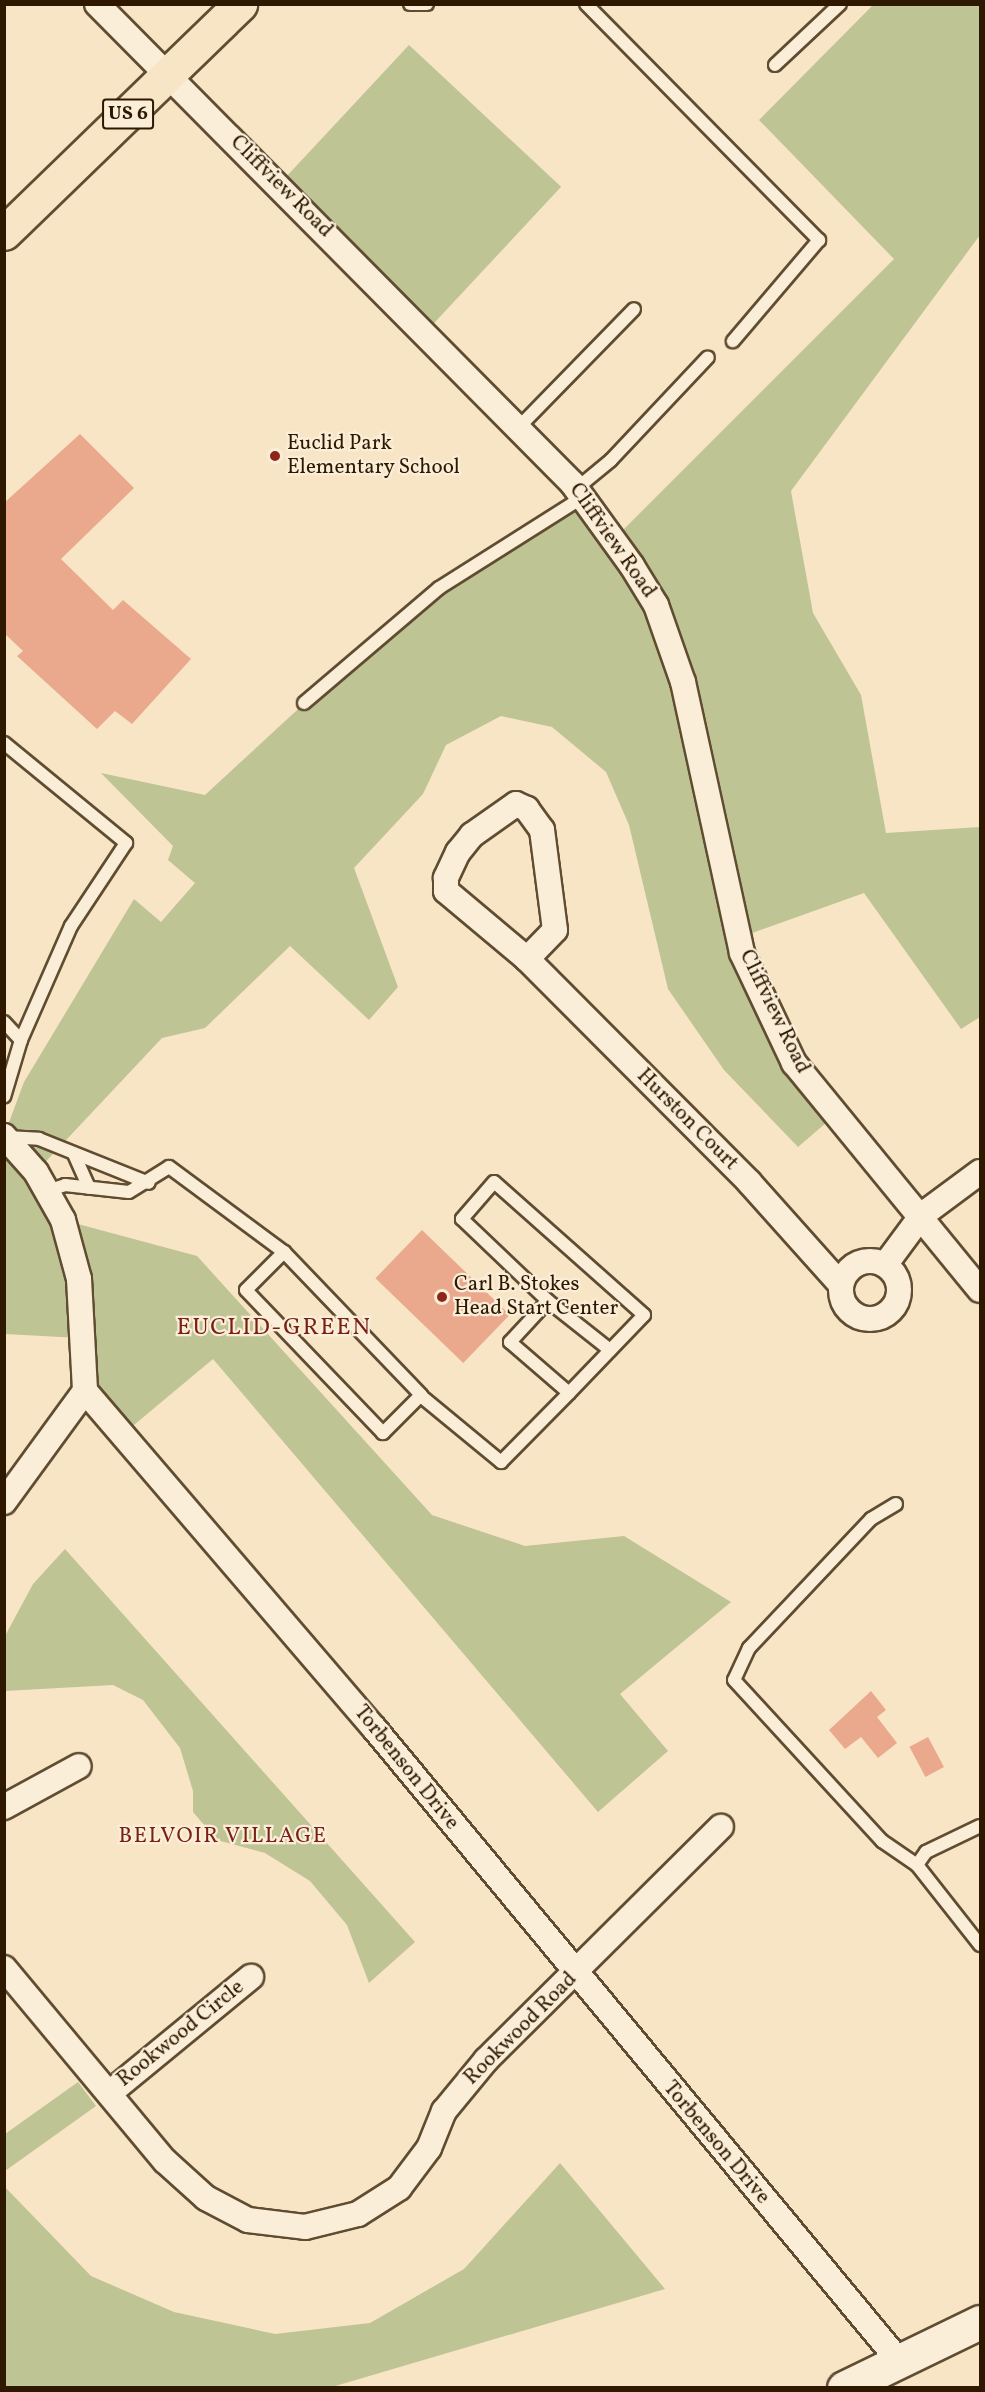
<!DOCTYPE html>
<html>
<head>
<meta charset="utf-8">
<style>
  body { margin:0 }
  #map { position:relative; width:985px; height:2392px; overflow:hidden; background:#f8e5c5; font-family:Vollkorn,serif }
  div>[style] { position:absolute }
  .green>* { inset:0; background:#bec494; transform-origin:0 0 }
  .building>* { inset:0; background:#eaa98d; transform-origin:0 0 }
  .roads { filter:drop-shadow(2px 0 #604c31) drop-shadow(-2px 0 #604c31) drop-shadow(0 2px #604c31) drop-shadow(0 -2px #604c31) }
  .lane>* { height:12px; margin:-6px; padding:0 6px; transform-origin:6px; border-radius:6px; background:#faeed9 }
  .street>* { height:24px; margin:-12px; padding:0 12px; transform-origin:12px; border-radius:12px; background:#faeed9 }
  .street>.ring { margin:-12px; padding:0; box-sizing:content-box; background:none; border:24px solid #faeed9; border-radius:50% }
  .secondary>* { height:33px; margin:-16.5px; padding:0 16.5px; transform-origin:16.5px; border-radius:16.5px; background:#faeed9 }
  .primary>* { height:33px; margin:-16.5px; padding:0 16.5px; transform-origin:16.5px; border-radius:16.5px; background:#f8e5c5 }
  .dots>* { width:16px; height:16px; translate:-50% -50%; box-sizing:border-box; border:3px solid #faeed9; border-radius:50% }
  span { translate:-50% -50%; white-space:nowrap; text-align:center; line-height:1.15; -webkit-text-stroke:4.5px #faeed9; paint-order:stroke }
  .shield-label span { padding:2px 4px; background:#faeed9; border:2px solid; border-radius:4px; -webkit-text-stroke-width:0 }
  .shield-label { font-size:20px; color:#2e1900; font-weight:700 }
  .street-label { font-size:21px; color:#2e1900 }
  .poi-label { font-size:21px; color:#2e1900 }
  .left { translate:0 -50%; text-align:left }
  .neighbourhood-label { font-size:22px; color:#7a1f14; letter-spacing:1.5px }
  .quarter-label { font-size:24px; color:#7a1f14; letter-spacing:1.5px }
  .frame { position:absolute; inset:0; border:6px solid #2e1900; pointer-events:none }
</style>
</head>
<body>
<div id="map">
  <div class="green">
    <i style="clip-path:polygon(873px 5px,980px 5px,980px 235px,791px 491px,813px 613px,861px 695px,886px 833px,980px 827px,980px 1017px,961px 1029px,864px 893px,738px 938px,834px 1116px,798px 1147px,724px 1070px,668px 989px,629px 825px,606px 772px,552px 727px,501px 716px,446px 745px,423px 794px,354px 868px,398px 987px,369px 1020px,290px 946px,205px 1028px,162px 1038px,36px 1172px,63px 1220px,197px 1256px,432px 1515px,525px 1546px,624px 1536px,731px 1602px,620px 1694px,668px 1751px,598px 1812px,213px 1359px,122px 1435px,85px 1391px,79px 1338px,5px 1334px,4px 1136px,24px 1082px,134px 899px,161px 922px,195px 883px,168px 860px,173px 846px,101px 773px,205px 795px,373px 640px,580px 499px,613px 540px,894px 259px,759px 120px)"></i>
    <i style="left:409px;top:45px;width:208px;height:191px;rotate:43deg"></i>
    <i style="clip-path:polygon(65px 1549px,415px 1942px,369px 1983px,347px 1925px,310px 1881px,265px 1853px,217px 1840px,193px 1812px,193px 1791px,180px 1748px,143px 1700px,113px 1685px,5px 1691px,5px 1636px,33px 1584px)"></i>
    <i style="clip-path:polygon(78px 2082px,96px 2106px,5px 2171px,5px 2134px)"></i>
    <i style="clip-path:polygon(560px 2163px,665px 2289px,332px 2387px,5px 2387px,5px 2187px,91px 2276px,174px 2312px,275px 2334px,370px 2323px,464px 2269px)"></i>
  </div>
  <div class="building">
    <i style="clip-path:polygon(80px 434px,134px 488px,61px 559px,113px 610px,123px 600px,191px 659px,132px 724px,115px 711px,97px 729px,17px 656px,23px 651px,4px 633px,4px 503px)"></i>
    <i style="left:422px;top:1230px;width:122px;height:67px;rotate:44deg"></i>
    <i style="clip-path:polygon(871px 1691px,886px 1710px,877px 1717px,897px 1743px,878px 1758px,861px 1737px,845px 1749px,829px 1730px)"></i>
    <i style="left:928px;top:1737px;width:34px;height:21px;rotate:62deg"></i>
  </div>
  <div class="roads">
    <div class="lane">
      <i style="left:410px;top:4px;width:17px"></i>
      <i style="left:586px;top:4px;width:332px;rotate:45.4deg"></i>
      <i style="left:819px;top:240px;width:133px;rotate:130.4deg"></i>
      <i style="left:775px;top:65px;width:89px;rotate:-43.2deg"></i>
      <i style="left:518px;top:428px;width:166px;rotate:-45.7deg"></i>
      <i style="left:576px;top:489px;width:45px;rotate:-39.6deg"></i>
      <i style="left:611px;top:460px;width:141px;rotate:-46.7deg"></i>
      <i style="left:304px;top:703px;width:177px;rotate:-40.4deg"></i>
      <i style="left:439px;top:588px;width:167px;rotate:-32.3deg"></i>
      <i style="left:4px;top:743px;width:158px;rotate:39.3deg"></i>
      <i style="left:126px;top:843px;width:100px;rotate:123.5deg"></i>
      <i style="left:71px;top:926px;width:124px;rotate:113.7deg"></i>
      <i style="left:21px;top:1040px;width:59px;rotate:106.6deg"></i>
      <i style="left:4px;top:1022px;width:25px;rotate:47deg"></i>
      <i style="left:6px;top:1137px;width:33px;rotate:3deg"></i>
      <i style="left:39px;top:1139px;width:118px;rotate:21.8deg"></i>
      <i style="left:74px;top:1154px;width:37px;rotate:66deg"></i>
      <i style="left:47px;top:1191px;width:19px;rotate:-18deg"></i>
      <i style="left:65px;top:1185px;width:64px;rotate:6.2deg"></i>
      <i style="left:129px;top:1192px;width:47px;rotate:-32deg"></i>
      <i style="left:169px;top:1167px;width:143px;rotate:36.5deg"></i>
      <i style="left:284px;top:1252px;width:198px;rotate:46.2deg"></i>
      <i style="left:421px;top:1395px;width:54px;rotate:135deg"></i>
      <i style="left:383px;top:1433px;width:198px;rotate:-133.8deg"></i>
      <i style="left:246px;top:1290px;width:54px;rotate:-45deg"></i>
      <i style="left:548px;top:1301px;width:79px;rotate:38.3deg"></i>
      <i style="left:421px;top:1396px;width:104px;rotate:39.5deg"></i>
      <i style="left:501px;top:1462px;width:97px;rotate:-45.4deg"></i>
      <i style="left:569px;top:1393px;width:108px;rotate:-46.1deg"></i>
      <i style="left:644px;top:1315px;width:200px;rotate:-138.4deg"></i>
      <i style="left:494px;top:1182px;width:49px;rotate:130.9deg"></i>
      <i style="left:462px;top:1219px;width:119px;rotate:43.6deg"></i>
      <i style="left:548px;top:1301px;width:56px;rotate:132.8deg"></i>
      <i style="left:510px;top:1342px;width:78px;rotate:40.8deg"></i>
      <i style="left:896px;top:1504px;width:29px;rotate:149deg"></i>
      <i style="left:871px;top:1519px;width:178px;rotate:133.4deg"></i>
      <i style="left:749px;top:1648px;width:35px;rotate:115deg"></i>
      <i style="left:734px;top:1680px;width:219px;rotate:47.4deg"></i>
      <i style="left:882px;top:1841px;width:42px;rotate:34.4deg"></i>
      <i style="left:980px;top:1826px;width:60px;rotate:154.3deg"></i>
      <i style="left:926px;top:1852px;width:16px;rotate:125deg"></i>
      <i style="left:917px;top:1865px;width:102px;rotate:51.8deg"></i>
    </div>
    <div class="street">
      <i style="left:97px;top:4px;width:675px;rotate:45.24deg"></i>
      <i style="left:572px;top:483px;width:102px;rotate:54.1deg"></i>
      <i style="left:632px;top:566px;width:46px;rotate:58.4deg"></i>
      <i style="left:656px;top:605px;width:82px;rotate:70.7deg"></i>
      <i style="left:683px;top:682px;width:277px;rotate:77.7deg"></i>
      <i style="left:742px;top:953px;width:122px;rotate:64.7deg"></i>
      <i style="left:794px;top:1063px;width:293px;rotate:50.7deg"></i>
      <i style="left:527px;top:959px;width:40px;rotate:-46deg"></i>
      <i style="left:555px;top:930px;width:101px;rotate:-97.4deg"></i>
      <i style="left:542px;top:830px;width:26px;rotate:-126deg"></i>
      <i style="left:527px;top:809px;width:12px;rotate:-156deg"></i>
      <i style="left:516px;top:804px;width:54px;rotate:144.8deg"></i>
      <i style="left:472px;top:835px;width:22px;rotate:129deg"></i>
      <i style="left:458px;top:852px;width:29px;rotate:115deg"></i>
      <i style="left:446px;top:878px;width:13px;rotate:90deg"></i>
      <i style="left:446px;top:891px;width:106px;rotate:40deg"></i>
      <i style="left:527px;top:959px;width:315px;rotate:45.1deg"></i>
      <i style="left:749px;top:1182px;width:138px;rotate:48.2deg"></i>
      <i style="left:4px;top:1136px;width:48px;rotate:48.4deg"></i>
      <i style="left:36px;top:1172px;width:55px;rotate:60.6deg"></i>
      <i style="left:63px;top:1220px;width:61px;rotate:74.8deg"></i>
      <i style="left:79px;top:1279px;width:112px;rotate:86.9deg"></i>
      <i style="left:85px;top:1391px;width:444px;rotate:49.4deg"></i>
      <i style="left:374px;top:1728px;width:824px;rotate:50.32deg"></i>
      <i class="ring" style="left:841px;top:1261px;width:34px;height:34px"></i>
      <i style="left:885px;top:1265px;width:62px;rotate:-53.5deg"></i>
      <i style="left:922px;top:1215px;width:72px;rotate:-36.6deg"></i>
      <i style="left:4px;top:1502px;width:137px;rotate:-53.9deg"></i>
      <i style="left:4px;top:1807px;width:85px;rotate:-28.7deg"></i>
      <i style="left:4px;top:1968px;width:251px;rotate:50.2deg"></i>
      <i style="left:165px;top:2161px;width:55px;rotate:42.1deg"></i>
      <i style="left:206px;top:2198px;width:47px;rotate:27.6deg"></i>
      <i style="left:248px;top:2220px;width:57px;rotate:7deg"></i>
      <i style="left:305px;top:2227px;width:55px;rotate:-13.8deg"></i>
      <i style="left:358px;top:2214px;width:49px;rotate:-32.4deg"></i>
      <i style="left:399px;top:2188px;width:50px;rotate:-53.1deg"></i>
      <i style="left:429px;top:2148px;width:40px;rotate:-68deg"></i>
      <i style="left:444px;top:2111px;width:66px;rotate:-50.5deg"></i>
      <i style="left:486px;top:2060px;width:331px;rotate:-44.8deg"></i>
      <i style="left:112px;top:2091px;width:180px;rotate:-39.4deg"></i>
    </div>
    <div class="secondary">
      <i style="left:844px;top:2388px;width:151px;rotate:-25.9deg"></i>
    </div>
    <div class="primary">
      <i style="left:4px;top:233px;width:329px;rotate:-44.1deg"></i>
    </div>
  </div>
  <div class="dots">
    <i style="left:275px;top:456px;background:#8f2418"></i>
    <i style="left:442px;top:1297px;background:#8f2418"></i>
  </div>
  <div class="shield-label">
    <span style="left:128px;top:114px">US 6</span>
  </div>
  <div class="street-label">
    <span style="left:281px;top:187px;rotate:45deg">Cliffview Road</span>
    <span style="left:612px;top:541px;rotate:55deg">Cliffview Road</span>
    <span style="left:774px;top:1012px;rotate:64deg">Cliffview Road</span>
    <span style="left:687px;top:1120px;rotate:45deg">Hurston Court</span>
    <span style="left:406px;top:1768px;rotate:51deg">Torbenson Drive</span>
    <span style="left:521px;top:2029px;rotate:-45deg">Rookwood Road</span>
    <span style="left:181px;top:2034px;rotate:-39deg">Rookwood Circle</span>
    <span style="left:716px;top:2143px;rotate:50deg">Torbenson Drive</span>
  </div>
  <div class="poi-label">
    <span class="left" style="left:287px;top:456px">Euclid Park<br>Elementary School</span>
    <span class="left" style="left:454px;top:1297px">Carl B. Stokes<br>Head Start Center</span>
  </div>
  <div class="neighbourhood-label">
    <span style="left:223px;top:1837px">BELVOIR VILLAGE</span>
  </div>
  <div class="quarter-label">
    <span style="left:274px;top:1329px">EUCLID-GREEN</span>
  </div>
  <div class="frame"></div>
</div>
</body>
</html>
